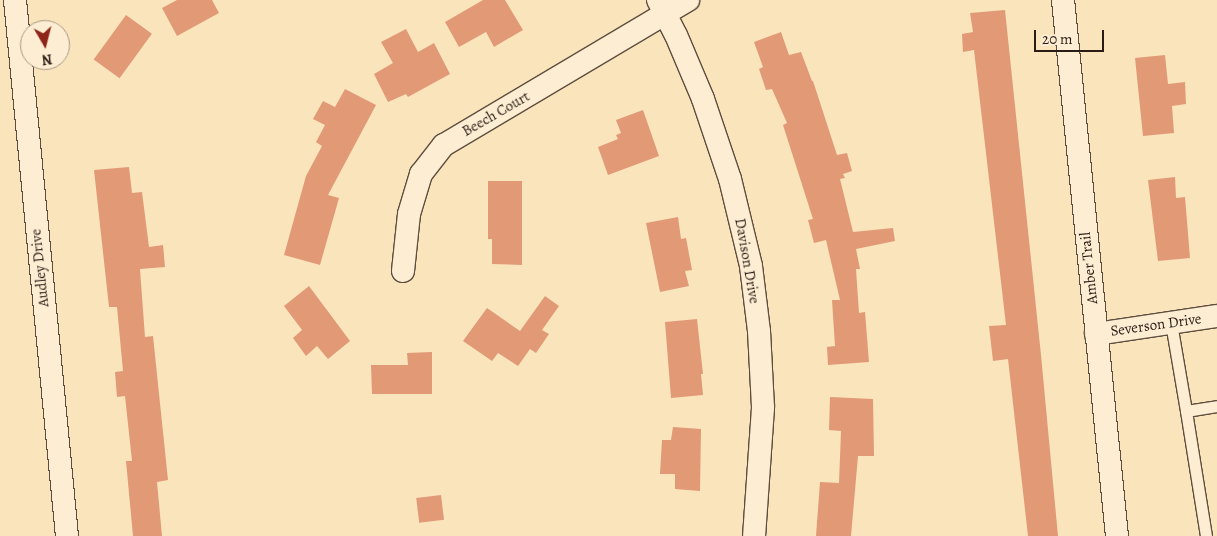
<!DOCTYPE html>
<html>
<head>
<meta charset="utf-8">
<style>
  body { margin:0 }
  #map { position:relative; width:1217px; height:536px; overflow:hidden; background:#fae4bc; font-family:Alegreya,serif }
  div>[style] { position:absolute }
  .building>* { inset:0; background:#e29976; transform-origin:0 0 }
  .roads { filter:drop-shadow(1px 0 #5e4d3e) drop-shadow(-1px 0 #5e4d3e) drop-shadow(0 1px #5e4d3e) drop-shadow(0 -1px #5e4d3e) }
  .service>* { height:11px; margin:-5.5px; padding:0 5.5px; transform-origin:5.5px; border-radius:5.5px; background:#fcedd3 }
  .minor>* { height:22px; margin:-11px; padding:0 11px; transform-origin:11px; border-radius:11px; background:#fcedd3 }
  span { translate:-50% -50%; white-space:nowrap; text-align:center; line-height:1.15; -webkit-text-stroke:4px #fcedd3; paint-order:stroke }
  .street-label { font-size:15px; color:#2a1b14 }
  .north { position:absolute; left:20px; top:20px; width:50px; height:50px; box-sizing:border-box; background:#fcedd3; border:1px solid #a89987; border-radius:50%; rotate:172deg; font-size:14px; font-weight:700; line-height:20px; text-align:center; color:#2a1b14 }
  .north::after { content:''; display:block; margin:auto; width:18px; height:22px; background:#8f2418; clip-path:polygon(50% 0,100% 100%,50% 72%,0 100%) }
  .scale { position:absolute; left:1034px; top:30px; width:70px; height:22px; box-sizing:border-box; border:2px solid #2a1b14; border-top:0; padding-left:6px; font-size:15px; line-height:18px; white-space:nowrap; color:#2a1b14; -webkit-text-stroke:4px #fcedd3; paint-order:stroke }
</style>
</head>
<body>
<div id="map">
  <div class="building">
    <i style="clip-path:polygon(177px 0,212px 0,219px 13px,177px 36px,162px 8px)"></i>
    <i style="clip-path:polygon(483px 0,505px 0,523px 30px,494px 47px,486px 32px,459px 47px,445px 22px)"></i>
    <i style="clip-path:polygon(1005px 10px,1041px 355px,1058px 536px,1028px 536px,1008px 359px,993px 361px,989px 326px,1006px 325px,974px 50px,963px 52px,962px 34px,973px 32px,970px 13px)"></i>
    <i style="left:126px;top:15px;width:32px;height:55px;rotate:36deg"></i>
    <i style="clip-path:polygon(406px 29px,418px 52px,434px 43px,450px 74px,408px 97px,406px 94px,388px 102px,374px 74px,393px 63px,381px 42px)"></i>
    <i style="clip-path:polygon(781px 32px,789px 55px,801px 52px,812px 81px,813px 81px,837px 155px,847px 153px,852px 171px,843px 174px,845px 178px,840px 179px,853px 232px,893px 228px,895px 241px,856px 249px,860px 269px,856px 269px,859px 313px,865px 312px,869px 362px,828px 365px,827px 347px,835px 346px,832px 300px,840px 300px,826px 240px,814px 243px,808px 220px,813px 219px,783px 125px,787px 123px,772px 89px,766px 90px,759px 69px,763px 67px,754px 42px)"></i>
    <i style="clip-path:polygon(1165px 55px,1168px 84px,1185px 82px,1186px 104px,1172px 106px,1174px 133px,1143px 136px,1135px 58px)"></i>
    <i style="clip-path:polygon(345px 89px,376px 105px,328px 195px,339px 198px,320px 265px,284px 255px,306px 176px,322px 146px,316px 142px,325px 125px,313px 119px,323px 101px,335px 107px)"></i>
    <i style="clip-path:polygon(643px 110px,659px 156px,608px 175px,598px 147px,618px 139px,616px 135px,621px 133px,616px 120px)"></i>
    <i style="clip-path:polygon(129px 167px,132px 193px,142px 192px,149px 247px,163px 245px,165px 267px,140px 269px,145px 337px,153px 336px,168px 480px,157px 482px,162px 536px,133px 536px,126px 461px,132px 461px,125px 396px,117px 397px,115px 372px,123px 371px,117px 307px,109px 307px,94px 170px)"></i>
    <i style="clip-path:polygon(1175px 177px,1176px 198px,1185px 197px,1190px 258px,1158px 261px,1148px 180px)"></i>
    <i style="clip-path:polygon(488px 181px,522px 181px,522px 265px,492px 264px,492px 239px,488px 239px)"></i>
    <i style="clip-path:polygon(678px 217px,681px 239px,686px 238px,692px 270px,685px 271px,689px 286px,660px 292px,646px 223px)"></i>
    <i style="clip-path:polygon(309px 286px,350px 341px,328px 359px,317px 346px,306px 356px,293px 338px,302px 330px,284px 306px)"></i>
    <i style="clip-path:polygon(545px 296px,559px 306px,542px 330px,549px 334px,536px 353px,530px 349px,518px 366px,498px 353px,492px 361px,463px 341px,487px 308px,520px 331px)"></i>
    <i style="clip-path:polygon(697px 319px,703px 374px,701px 374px,703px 395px,671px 398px,665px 322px)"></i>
    <i style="clip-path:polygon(432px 352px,432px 394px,372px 394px,371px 365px,408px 365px,407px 353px)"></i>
    <i style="clip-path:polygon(830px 397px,873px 399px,874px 456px,858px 456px,851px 536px,816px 536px,820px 482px,839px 483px,841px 431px,829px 430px)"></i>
    <i style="clip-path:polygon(673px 427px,701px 429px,700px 491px,675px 489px,675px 474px,660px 474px,662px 440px,671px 440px)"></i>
    <i style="left:441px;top:495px;width:25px;height:25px;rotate:83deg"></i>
  </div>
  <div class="roads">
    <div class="service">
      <i style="left:1171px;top:323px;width:89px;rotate:80.3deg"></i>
      <i style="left:1186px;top:411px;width:31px;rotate:-9deg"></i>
      <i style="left:1186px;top:411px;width:127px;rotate:80.9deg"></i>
    </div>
    <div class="minor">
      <i style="left:15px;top:0;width:539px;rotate:84.46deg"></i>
      <i style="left:658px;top:0;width:39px;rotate:63deg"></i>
      <i style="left:676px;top:35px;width:69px;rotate:67.1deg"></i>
      <i style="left:703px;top:99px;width:84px;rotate:71.4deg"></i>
      <i style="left:730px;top:179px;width:89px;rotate:76.4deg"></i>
      <i style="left:751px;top:266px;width:65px;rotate:83deg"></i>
      <i style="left:759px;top:331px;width:77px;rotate:87deg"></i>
      <i style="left:763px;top:408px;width:128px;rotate:94deg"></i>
      <i style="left:1063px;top:0;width:539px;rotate:84.25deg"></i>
      <i style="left:403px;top:271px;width:57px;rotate:-84deg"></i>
      <i style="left:409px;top:214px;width:42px;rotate:-73.3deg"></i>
      <i style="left:421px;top:174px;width:37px;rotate:-52deg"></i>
      <i style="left:444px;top:145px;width:284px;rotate:-30.7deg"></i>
      <i style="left:1096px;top:334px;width:122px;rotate:-8.5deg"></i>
    </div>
  </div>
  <div class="street-label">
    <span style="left:496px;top:114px;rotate:-30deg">Beech Court</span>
    <span style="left:747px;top:261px;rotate:80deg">Davison Drive</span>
    <span style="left:40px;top:268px;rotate:-96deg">Audley Drive</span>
    <span style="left:1089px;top:268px;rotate:-96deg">Amber Trail</span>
    <span style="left:1156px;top:325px;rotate:-8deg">Severson Drive</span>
  </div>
  <div class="north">N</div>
  <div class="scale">20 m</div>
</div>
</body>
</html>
